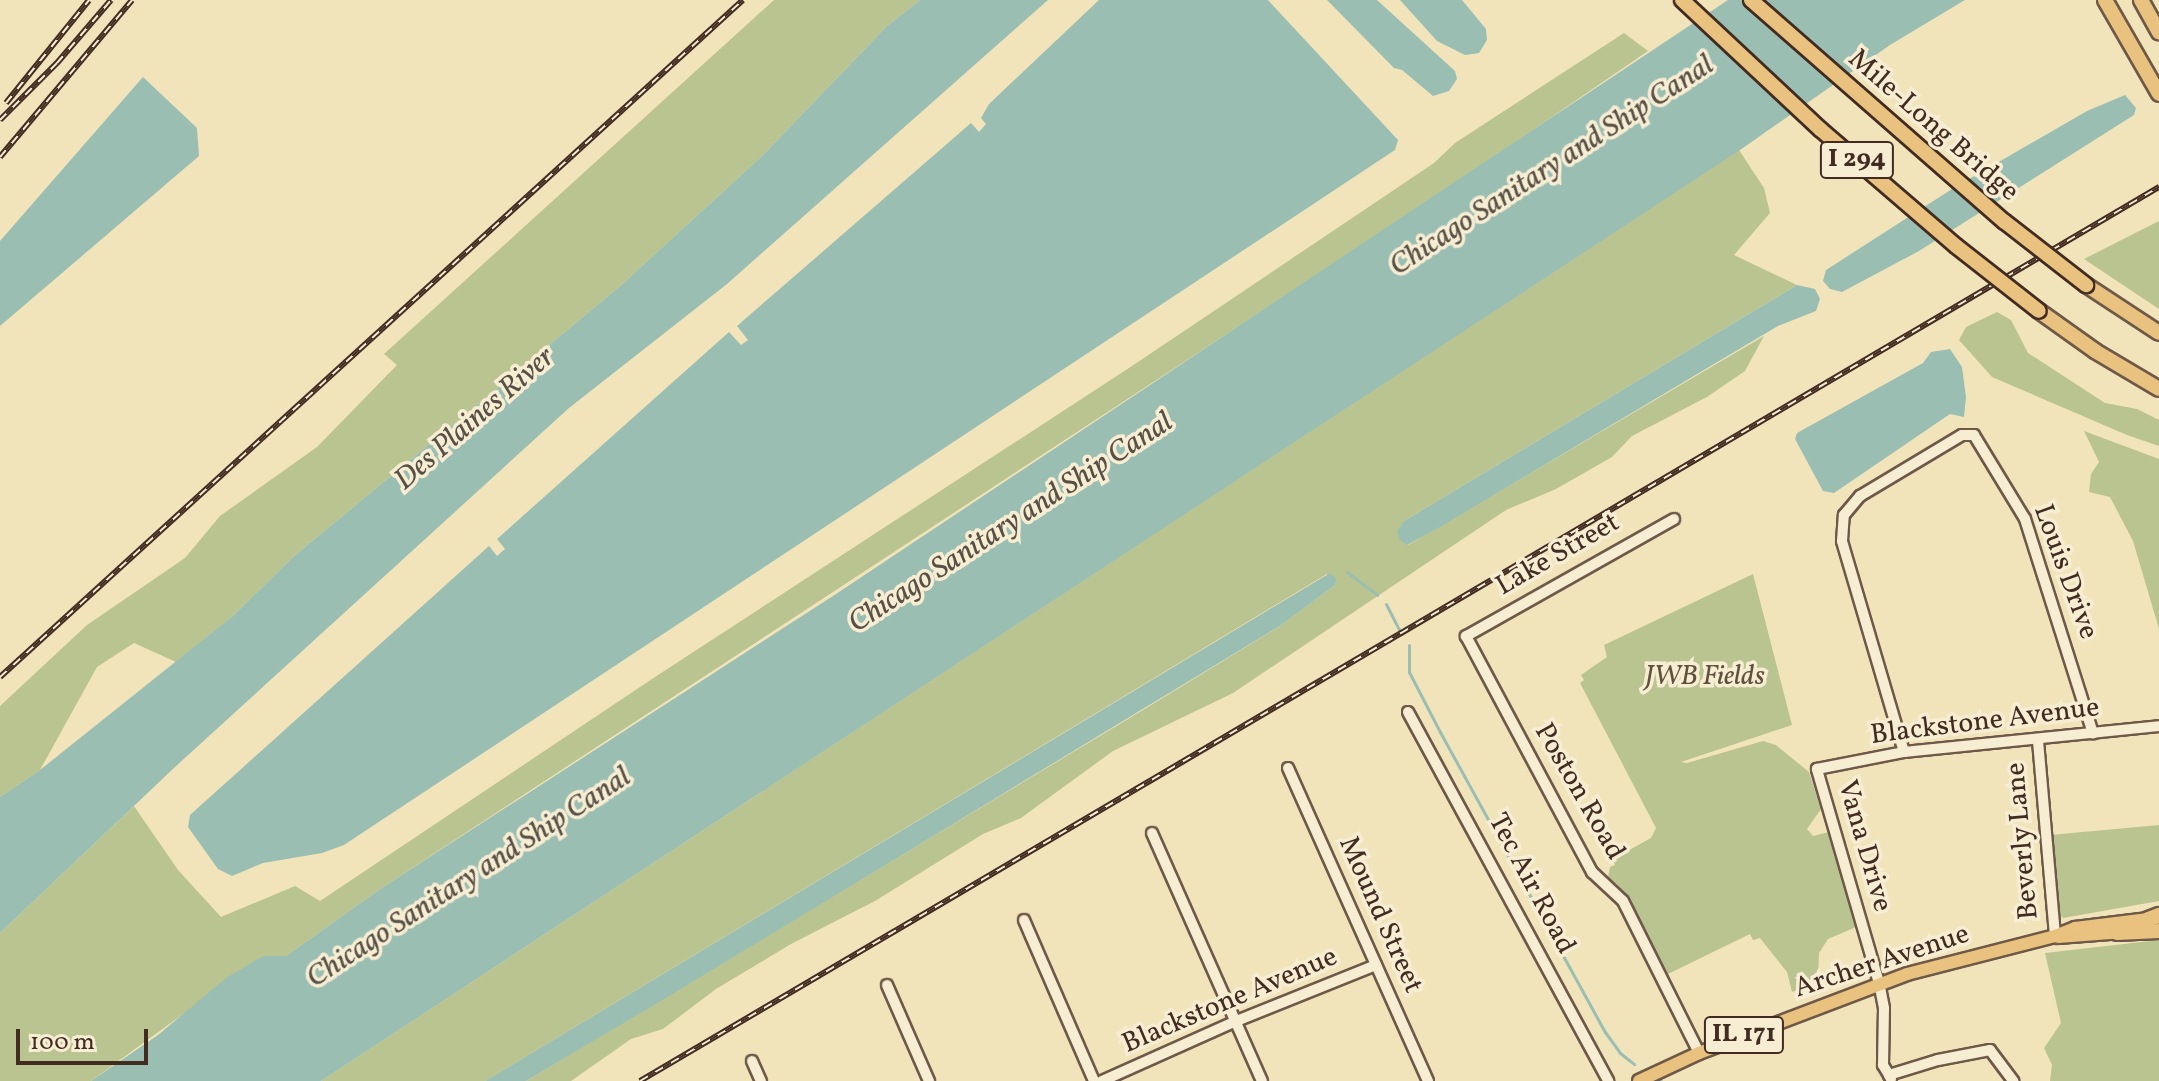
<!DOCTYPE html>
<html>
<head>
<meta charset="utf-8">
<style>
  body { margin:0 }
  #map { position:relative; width:2159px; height:1081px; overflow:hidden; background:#f1e4bb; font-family:Vollkorn,serif }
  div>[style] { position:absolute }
  .green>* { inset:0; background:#bac490 }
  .water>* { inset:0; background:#9bbeb3 }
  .stream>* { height:3px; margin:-1.5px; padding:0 1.5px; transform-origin:1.5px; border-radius:1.5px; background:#9bbeb3 }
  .roads { filter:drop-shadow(2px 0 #6e5948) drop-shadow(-2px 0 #6e5948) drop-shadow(0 2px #6e5948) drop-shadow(0 -2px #6e5948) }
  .minor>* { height:10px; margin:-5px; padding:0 5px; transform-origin:5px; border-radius:5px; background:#f6edd3 }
  .major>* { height:12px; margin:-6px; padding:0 6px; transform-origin:6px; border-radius:6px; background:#e8c27e }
  .highway>* { height:14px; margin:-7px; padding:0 7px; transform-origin:7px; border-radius:7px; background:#e8c27e }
  .rail>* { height:6px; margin-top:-3px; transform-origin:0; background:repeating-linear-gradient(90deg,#f6edd3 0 9px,#422b21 0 18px); box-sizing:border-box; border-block:2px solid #422b21 }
  .bridges { filter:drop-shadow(2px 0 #422b21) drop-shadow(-2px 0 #422b21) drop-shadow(0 2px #422b21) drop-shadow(0 -2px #422b21) }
  .highway-bridge>* { height:14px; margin:-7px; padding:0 7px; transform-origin:7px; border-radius:7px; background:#e8c27e }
  span { translate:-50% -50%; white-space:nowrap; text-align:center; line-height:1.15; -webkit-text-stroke:7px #f6edd3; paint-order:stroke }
  .shield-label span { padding:2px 6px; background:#f6edd3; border:2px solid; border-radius:6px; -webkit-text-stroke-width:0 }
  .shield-label { font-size:26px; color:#422b21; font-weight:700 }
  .street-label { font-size:28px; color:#422b21 }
  .park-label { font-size:28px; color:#60513d; font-style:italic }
  .water-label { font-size:30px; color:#585046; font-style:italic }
  .scale { position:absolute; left:16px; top:1029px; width:132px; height:36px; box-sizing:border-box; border:4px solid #422b21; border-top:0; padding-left:10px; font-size:24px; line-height:28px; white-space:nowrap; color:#422b21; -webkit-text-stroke:6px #f6edd3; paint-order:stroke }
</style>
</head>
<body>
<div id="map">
  <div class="green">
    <i style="clip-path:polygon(774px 0,920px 0,886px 27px,762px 156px,618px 288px,293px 557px,234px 615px,176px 662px,134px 643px,97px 667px,40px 770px,0 797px,0 706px,87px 625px,185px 558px,220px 516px,317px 447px,397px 365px,384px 354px)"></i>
    <i style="clip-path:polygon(1624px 33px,1648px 51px,1428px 202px,383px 887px,286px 956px,263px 956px,91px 1081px,0 1081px,0 933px,134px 806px,178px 870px,221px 917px,295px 886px,320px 901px,655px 677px,1132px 366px,1434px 163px,1455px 143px)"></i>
    <i style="clip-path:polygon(1739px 150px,1764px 188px,1770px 213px,1734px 255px,1797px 285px,1404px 521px,1408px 545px,1764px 336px,1745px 371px,1707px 397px,1632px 436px,1612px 457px,1556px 489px,1506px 510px,1233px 693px,1113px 751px,1021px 818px,983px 834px,875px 901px,791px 944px,716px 989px,663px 1029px,631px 1039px,571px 1081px,526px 1081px,1138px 713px,1280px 626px,1335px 585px,1327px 574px,485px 1081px,321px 1081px)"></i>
    <i style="clip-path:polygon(2159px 221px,2159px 309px,2084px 259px)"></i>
    <i style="clip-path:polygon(1997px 312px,2011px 320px,2028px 353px,2105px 403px,2137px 409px,2159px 420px,2159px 446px,2127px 435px,1992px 377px,1959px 340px,1966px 327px)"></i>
    <i style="clip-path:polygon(2084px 431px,2159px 459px,2159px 629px,2133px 541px,2110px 497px,2089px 492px,2091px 474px,2099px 462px)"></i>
    <i style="clip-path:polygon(1753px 574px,1792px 725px,1681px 762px,1687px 763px,1763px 741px,1776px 745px,1809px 772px,1821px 809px,1807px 829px,1813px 836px,1829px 832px,1856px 927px,1828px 939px,1819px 953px,1818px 982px,1792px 992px,1787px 972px,1760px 938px,1753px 940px,1750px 934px,1668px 974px,1618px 885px,1608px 877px,1610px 867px,1615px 865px,1611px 853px,1631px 849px,1651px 838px,1656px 828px,1580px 683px,1584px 680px,1581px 675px,1607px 657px,1604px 645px)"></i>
    <i style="clip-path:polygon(2159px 825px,2159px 901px,2063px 918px,2058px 913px,2050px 835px)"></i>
    <i style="clip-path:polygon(2159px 940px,2159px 1081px,2050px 1081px,2052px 1065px,2044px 1048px,2061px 1023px,2045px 953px)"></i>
  </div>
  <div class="water">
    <i style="clip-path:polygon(920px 0,1048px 0,727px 284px,569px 408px,175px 767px,0 933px,0 797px,40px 770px,234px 615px,293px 557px,618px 288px,762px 156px,886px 27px)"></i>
    <i style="clip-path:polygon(1099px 0,1268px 0,1398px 140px,1395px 150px,344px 845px,322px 853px,263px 863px,232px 876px,218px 869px,188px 827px,190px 815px,489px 546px,497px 556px,505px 549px,497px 539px,729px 332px,741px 345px,748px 340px,737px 326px,971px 123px,979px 132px,986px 124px,981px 118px,989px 104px)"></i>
    <i style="clip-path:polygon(1327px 0,1377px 0,1455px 71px,1457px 79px,1449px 91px,1433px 96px,1402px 70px,1394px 68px)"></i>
    <i style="clip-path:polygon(1400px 0,1462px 0,1486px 29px,1487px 40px,1479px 53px,1465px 55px,1437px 41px)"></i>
    <i style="clip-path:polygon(1728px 0,1965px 0,1890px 45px,1740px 150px,321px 1081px,91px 1081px,158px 1035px,226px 978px,263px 956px,286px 956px,383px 887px,836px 594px)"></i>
    <i style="clip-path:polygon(143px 77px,197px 128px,199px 156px,0 326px,0 241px)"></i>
    <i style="clip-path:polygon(2125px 95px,2136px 108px,2134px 115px,1919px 251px,1842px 292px,1830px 289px,1823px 281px,1826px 270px,1952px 189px,2087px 111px)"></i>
    <i style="clip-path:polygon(1797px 285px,1815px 289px,1820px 299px,1816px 311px,1778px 326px,1440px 527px,1407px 545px,1400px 540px,1397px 531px,1404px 521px)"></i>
    <i style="clip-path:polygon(1950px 349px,1962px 367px,1966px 397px,1964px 417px,1950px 414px,1834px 493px,1823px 491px,1795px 439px,1797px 433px,1923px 363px,1931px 352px)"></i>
    <i style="clip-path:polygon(1330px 573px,1336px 578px,1335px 585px,1280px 626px,659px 1002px,526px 1081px,485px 1081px)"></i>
  </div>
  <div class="stream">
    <i style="left:1347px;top:572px;width:38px;rotate:37deg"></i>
    <i style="left:1386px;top:604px;width:29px;rotate:63deg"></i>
    <i style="left:1409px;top:645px;width:27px;rotate:90deg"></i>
    <i style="left:1409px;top:672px;width:68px;rotate:62.7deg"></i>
    <i style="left:1440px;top:732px;width:342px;rotate:61.2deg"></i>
    <i style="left:1605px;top:1032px;width:26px;rotate:54deg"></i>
    <i style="left:1620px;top:1053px;width:18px;rotate:38deg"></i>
    <i style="left:1657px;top:1080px;width:4px;rotate:14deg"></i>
  </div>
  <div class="roads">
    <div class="minor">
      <i style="left:1674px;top:519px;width:239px;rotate:150.6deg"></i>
      <i style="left:1466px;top:636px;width:268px;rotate:61.9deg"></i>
      <i style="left:1592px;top:872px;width:42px;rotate:43.1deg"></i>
      <i style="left:1623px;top:901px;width:170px;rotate:63.4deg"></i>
      <i style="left:1408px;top:712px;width:420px;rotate:61.5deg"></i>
      <i style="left:2038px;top:741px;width:196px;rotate:85deg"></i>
      <i style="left:1904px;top:752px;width:220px;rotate:-106.4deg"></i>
      <i style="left:1842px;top:541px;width:26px;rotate:-86deg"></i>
      <i style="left:1844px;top:515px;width:25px;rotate:-50deg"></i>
      <i style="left:1860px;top:496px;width:119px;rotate:-30.9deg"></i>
      <i style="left:1962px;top:435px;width:12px"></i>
      <i style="left:1974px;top:435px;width:98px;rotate:58.7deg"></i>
      <i style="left:2025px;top:519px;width:225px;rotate:72.4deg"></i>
      <i style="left:1288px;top:768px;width:343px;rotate:65.9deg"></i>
      <i style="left:1152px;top:833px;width:271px;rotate:66.1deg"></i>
      <i style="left:1024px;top:920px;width:176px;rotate:66.5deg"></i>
      <i style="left:887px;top:985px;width:105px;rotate:66.4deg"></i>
      <i style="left:752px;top:1061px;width:22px;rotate:66deg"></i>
      <i style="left:1889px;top:1075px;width:12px;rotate:-121deg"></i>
      <i style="left:1883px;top:1065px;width:57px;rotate:-89deg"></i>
      <i style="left:1884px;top:1008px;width:25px;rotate:-101deg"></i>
      <i style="left:1879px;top:983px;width:223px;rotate:-106.2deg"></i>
      <i style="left:1817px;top:769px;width:89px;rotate:-11.1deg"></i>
      <i style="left:1904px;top:752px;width:256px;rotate:-5.8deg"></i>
      <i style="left:1891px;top:1079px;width:4px;rotate:-117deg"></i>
      <i style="left:1889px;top:1075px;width:51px;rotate:-17deg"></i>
      <i style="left:1938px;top:1060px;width:53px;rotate:-10.9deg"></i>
      <i style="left:1990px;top:1050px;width:39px;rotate:53deg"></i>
      <i style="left:1102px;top:1081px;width:145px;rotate:-24.1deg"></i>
      <i style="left:1234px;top:1022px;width:153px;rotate:-21.9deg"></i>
    </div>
    <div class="major">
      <i style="left:2058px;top:937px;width:66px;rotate:-4.3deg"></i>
      <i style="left:1639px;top:1081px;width:66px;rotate:-25deg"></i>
      <i style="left:1699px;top:1053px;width:222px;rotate:-20.8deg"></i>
      <i style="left:1907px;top:974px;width:153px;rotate:-14.4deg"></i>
      <i style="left:2055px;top:936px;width:22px;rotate:-22deg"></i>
      <i style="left:2075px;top:928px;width:82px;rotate:-7deg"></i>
    </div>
    <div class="highway">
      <i style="left:2105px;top:0;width:108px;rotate:60.1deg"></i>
      <i style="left:2141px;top:0;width:37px;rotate:61deg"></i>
      <i style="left:2086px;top:285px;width:87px;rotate:33.3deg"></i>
      <i style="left:2039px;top:311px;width:69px;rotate:35.5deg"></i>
      <i style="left:2095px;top:351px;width:74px;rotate:30.7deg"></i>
      <i style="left:2148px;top:919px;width:12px;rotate:-20deg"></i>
      <i style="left:2117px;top:933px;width:42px;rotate:-2.7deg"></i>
    </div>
  </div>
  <div class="rail">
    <i style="left:6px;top:103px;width:132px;rotate:-51.1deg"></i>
    <i style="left:0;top:120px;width:81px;rotate:-45deg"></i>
    <i style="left:57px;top:63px;width:83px;rotate:-49.4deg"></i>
    <i style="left:0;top:157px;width:205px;rotate:-49.9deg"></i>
    <i style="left:0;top:677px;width:1005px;rotate:-42.34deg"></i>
    <i style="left:640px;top:1081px;width:1763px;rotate:-30.48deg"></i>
  </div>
  <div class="bridges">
    <div class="highway-bridge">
      <i style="left:1682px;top:0;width:189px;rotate:43.1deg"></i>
      <i style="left:1820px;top:129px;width:179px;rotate:40.7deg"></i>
      <i style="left:1956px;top:246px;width:105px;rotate:38.1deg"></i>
      <i style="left:1751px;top:0;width:337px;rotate:41.2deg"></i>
      <i style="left:2005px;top:222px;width:103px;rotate:37.9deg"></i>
    </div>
  </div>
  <div class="shield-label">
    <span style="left:1857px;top:160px">I 294</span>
    <span style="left:1744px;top:1035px">IL 171</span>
  </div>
  <div class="street-label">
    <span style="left:1933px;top:126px;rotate:41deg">Mile-Long Bridge</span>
    <span style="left:1558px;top:555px;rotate:-30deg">Lake Street</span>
    <span style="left:2065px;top:572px;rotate:70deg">Louis Drive</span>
    <span style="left:1985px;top:722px;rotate:-7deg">Blackstone Avenue</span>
    <span style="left:1579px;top:792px;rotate:60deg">Poston Road</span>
    <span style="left:2023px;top:841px;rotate:-95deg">Beverly Lane</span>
    <span style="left:1864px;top:846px;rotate:74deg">Vana Drive</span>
    <span style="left:1531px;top:884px;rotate:62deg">Tec Air Road</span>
    <span style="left:1380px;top:915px;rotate:66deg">Mound Street</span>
    <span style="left:1882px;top:962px;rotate:-18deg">Archer Avenue</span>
    <span style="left:1230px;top:1001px;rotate:-23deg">Blackstone Avenue</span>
  </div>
  <div class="park-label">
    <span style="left:1705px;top:677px">JWB Fields</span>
  </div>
  <div class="water-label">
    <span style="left:1552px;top:166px;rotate:-33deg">Chicago Sanitary and Ship Canal</span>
    <span style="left:475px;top:419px;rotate:-41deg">Des Plaines River</span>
    <span style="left:1011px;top:523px;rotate:-33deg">Chicago Sanitary and Ship Canal</span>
    <span style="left:469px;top:878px;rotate:-33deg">Chicago Sanitary and Ship Canal</span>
  </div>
  <div class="scale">100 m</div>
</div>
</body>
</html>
